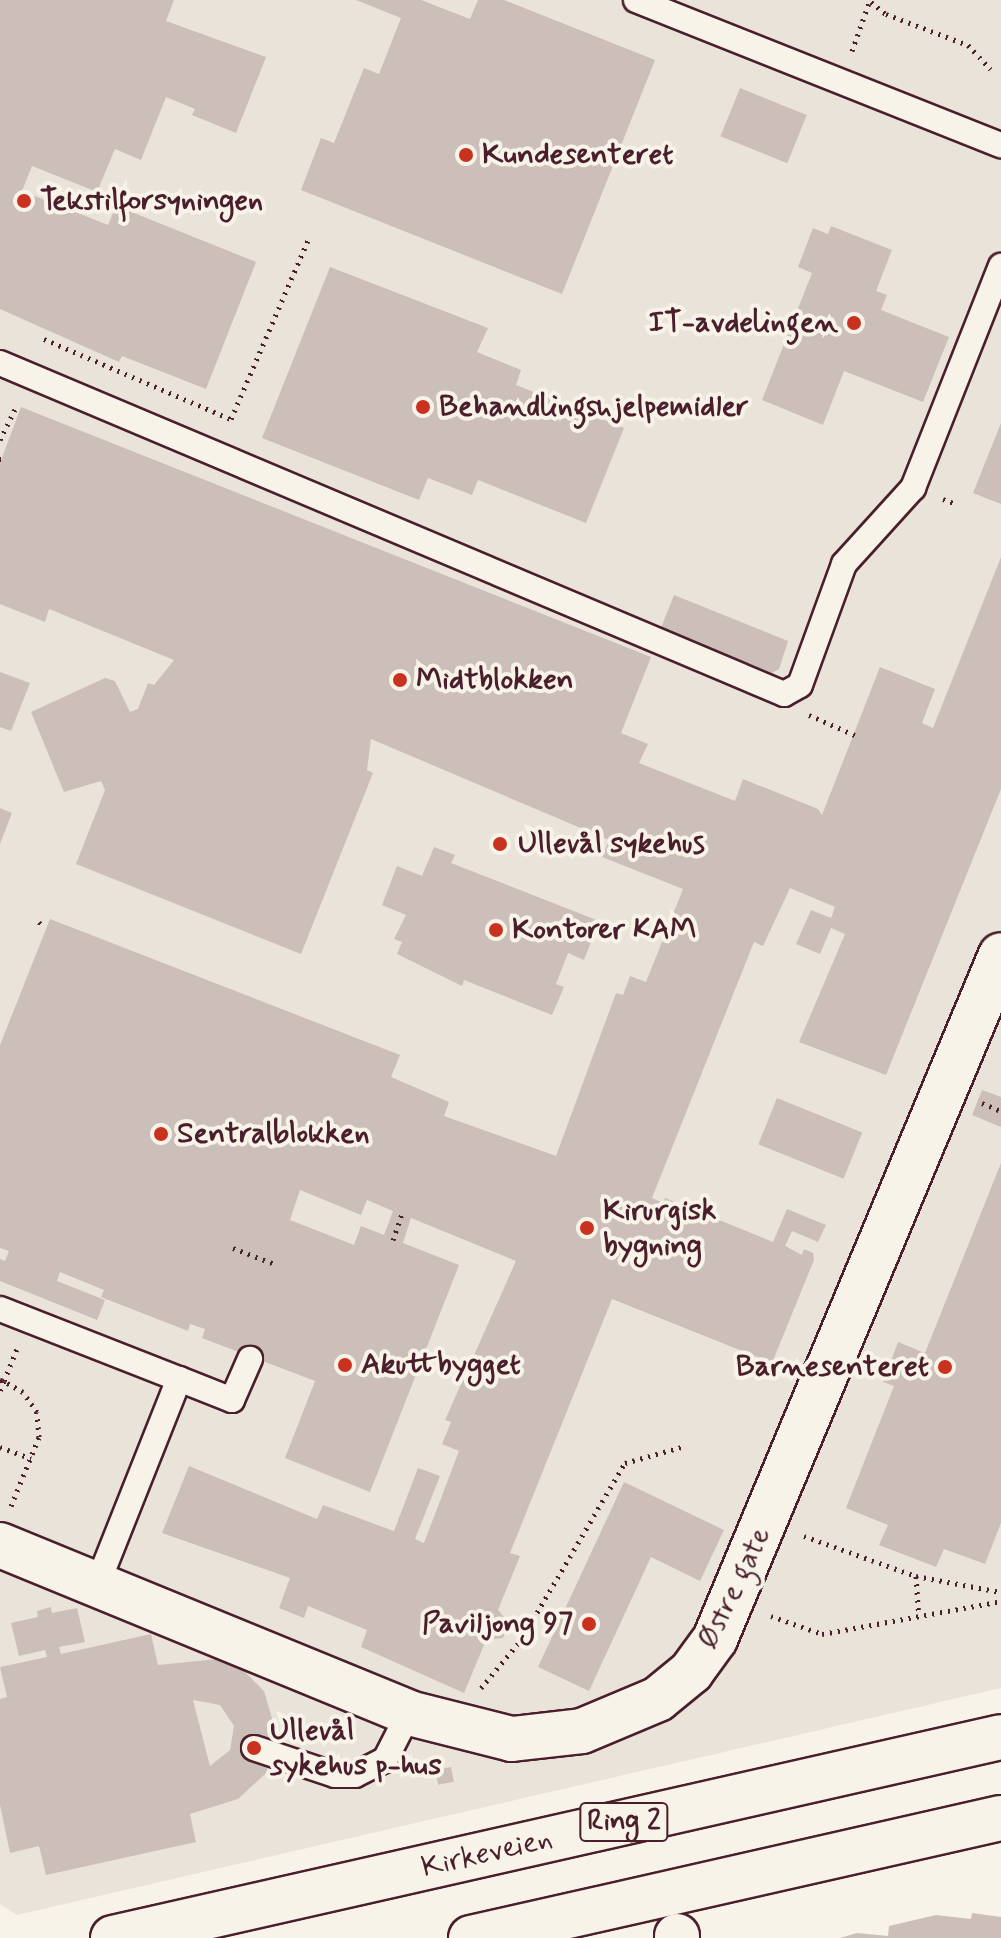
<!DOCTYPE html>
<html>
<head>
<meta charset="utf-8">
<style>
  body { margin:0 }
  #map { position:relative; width:1001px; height:1938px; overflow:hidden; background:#f7f3e8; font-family:Mynerve,sans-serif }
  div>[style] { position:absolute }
  .built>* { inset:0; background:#eae3da }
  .building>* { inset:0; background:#ccbfb9; transform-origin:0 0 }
  .path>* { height:5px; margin-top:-2.5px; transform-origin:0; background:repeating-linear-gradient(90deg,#4a1f2b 0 2px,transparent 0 8px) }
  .roads { filter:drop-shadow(2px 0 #4a1f2b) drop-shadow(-2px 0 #4a1f2b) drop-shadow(0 2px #4a1f2b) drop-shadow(0 -2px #4a1f2b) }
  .service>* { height:24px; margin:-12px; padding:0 12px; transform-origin:12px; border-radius:12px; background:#f7f3e8 }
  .minor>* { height:44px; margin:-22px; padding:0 22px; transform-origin:22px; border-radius:22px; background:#f7f3e8 }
  .primary>* { height:44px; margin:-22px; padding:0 22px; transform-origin:22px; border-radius:22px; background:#f7f3e8 }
  .dots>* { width:22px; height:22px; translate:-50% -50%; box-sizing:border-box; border:4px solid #f7f3e8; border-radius:50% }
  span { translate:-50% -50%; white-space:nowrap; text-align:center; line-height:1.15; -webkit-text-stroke:8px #f7f3e8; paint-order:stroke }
  .shield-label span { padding:2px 6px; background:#f7f3e8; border:2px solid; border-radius:6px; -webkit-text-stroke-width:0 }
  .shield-label { font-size:28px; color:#4a1f2b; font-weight:700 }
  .poi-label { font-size:30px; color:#4a1f2b; font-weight:700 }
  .left { translate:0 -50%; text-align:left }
  .right { translate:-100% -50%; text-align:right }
  .street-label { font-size:30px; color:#4a1f2b }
</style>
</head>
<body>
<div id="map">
  <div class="built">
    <i style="clip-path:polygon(0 0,1001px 0,1001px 1688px,17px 1915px,0 1904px)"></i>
  </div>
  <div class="building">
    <i style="clip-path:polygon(0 0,174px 0,166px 21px,266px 57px,236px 133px,192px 115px,195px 109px,166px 97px,141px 160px,115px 149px,97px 192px,32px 166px,22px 191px,108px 225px,114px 211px,127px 216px,129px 211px,256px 262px,206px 389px,122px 356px,119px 362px,0 309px)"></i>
    <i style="clip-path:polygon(356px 0,421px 0,470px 19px,478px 0,504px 0,655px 60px,562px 294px,301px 190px,321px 138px,334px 143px,364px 68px,379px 74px,401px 18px)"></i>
    <i style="left:740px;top:88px;width:72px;height:52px;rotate:22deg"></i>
    <i style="clip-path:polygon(831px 226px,892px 250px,876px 291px,887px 295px,881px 310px,949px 337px,923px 402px,844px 371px,823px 425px,762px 400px,812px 273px,798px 267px,813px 228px,828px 234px)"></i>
    <i style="clip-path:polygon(330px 267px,488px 328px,477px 352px,521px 370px,516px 385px,624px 428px,586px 523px,478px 480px,472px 495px,428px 478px,419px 500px,262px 438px)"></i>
    <i style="clip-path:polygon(evenodd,21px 407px,651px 657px,621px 733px,648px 744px,639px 763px,735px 801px,743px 779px,818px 809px,822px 815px,880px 667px,935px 689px,922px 723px,933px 728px,1001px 557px,1001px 789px,886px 1075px,799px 1042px,845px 934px,831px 928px,820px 954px,796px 944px,811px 910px,831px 918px,835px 907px,790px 888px,763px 946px,754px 942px,652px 1198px,663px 1203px,665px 1198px,773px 1242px,787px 1209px,826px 1225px,818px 1242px,792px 1231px,785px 1246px,802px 1255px,804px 1249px,813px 1253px,814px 1260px,772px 1363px,612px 1299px,510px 1553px,520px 1556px,498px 1610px,509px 1623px,503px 1638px,486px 1640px,464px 1693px,361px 1647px,367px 1630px,308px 1606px,304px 1618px,279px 1608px,290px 1578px,162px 1533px,189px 1466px,317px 1519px,323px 1505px,394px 1531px,418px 1468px,440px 1476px,415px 1539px,424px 1543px,459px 1451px,442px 1444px,451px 1422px,445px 1420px,516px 1261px,411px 1218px,403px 1243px,459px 1265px,370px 1492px,285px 1458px,315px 1381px,202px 1338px,205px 1329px,190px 1324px,188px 1331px,101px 1297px,104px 1290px,60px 1272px,57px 1281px,105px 1300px,97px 1320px,0 1281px,0 1259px,5px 1261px,9px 1251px,0 1248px,0 1045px,50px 919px,400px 1055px,391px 1077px,449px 1102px,444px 1116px,556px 1156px,616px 993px,623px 995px,630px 976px,646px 982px,683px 889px,602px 857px,609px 840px,371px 739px,367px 770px,373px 773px,301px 954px,76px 864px,105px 790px,101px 781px,64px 792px,31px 712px,105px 678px,115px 681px,130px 712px,138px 709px,148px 683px,154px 685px,174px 660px,49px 609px,45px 622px,0 604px,0 463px,21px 407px,300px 1190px,361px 1215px,367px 1200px,393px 1211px,384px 1235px,361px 1226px,354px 1245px,290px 1220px,300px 1190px)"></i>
    <i style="clip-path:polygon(1001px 423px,1001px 504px,973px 493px)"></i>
    <i style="clip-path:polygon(674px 595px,788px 641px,779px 669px,772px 673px,661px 628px)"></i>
    <i style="clip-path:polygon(0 672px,30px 683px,11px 731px,0 727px)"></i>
    <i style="clip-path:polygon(0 808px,12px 813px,0 844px)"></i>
    <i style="clip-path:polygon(434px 847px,455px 855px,451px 863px,599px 921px,584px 960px,568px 953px,556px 984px,564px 987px,552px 1015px,464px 980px,462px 986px,397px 954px,402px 942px,394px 939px,406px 915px,382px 905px,397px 866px,422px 876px)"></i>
    <i style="clip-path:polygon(982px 1090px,1001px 1097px,1001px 1127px,972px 1115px)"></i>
    <i style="left:777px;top:1098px;width:92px;height:50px;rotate:22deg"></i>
    <i style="clip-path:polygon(1001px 1163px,1001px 1523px,985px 1564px,944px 1549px,936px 1567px,879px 1545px,888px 1525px,846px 1508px,894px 1386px,883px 1382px,898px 1342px,925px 1353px)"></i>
    <i style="clip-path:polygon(624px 1482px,724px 1530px,700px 1581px,651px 1557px,589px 1691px,538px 1667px)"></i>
    <i style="clip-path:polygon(evenodd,51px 1607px,52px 1613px,77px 1608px,85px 1642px,59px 1647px,61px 1654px,151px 1634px,158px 1665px,217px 1659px,244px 1671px,264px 1691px,277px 1736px,266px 1773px,238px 1799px,190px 1814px,196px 1842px,46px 1875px,39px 1846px,10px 1853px,0 1805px,0 1699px,7px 1697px,0 1667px,47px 1657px,45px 1650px,19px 1656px,11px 1623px,38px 1617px,37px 1611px,51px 1607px,193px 1700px,220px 1705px,234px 1726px,230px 1750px,210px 1766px,193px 1700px)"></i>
    <i style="left:451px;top:1767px;width:15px;height:16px;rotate:79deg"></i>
    <i style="clip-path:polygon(972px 1913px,1001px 1917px,1001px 1938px,840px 1938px,857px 1933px,888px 1936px,889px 1926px,936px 1915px,971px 1919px)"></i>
  </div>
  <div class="path">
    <i style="left:871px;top:2px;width:19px;rotate:39deg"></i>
    <i style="left:886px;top:14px;width:88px;rotate:20.7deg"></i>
    <i style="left:968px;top:45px;width:33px;rotate:47deg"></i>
    <i style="left:852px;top:51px;width:54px;rotate:-70.6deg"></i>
    <i style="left:44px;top:339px;width:203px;rotate:23.2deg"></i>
    <i style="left:231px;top:419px;width:199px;rotate:-66.7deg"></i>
    <i style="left:0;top:440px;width:39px;rotate:-64deg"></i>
    <i style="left:0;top:459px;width:1px"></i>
    <i style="left:943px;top:499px;width:14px;rotate:21deg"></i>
    <i style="left:809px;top:715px;width:50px;rotate:23.5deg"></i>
    <i style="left:39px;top:922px;width:6px;rotate:51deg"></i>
    <i style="left:982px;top:1103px;width:21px;rotate:23deg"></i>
    <i style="left:393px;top:1240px;width:28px;rotate:-71deg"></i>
    <i style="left:233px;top:1248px;width:47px;rotate:21.1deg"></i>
    <i style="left:0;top:1380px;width:4px;rotate:14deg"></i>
    <i style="left:4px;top:1381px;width:11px;rotate:112deg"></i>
    <i style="left:0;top:1447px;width:33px;rotate:20deg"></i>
    <i style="left:11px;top:1506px;width:74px;rotate:-67.9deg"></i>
    <i style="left:39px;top:1437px;width:25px;rotate:-95deg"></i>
    <i style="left:37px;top:1412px;width:24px;rotate:-125deg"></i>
    <i style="left:23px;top:1392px;width:22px;rotate:-150deg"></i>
    <i style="left:4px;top:1381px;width:35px;rotate:-68deg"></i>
    <i style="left:804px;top:1536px;width:119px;rotate:19.7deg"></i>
    <i style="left:916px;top:1576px;width:39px;rotate:86deg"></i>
    <i style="left:916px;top:1576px;width:86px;rotate:10.7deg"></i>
    <i style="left:771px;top:1616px;width:54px;rotate:19.4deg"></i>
    <i style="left:822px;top:1634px;width:182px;rotate:-10.4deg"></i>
    <i style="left:481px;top:1688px;width:62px;rotate:-50.2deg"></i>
    <i style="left:521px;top:1640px;width:205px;rotate:-59.6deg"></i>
    <i style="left:625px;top:1463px;width:62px;rotate:-15.8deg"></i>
  </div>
  <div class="roads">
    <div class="service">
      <i style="left:636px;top:0;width:393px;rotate:21.7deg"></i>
      <i style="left:0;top:363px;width:851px;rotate:22.89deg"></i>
      <i style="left:784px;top:694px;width:18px;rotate:-29deg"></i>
      <i style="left:800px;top:685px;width:129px;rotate:-70deg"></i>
      <i style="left:844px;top:564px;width:103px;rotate:-47.8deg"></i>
      <i style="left:913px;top:488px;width:239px;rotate:-68.4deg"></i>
      <i style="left:0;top:1309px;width:192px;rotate:21.4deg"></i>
      <i style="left:179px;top:1379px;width:222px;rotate:111.7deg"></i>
      <i style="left:179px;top:1379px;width:57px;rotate:21.6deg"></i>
      <i style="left:232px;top:1400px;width:45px;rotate:-66.3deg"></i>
      <i style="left:254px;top:1748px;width:85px;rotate:18.4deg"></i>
      <i style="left:335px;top:1775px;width:20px"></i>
      <i style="left:355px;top:1775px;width:34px;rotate:-27deg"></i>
      <i style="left:385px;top:1760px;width:53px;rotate:-62.9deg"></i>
    </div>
    <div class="minor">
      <i style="left:0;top:1545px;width:442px;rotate:22.3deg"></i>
      <i style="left:409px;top:1713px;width:106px;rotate:14.2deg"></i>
      <i style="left:512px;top:1739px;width:70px;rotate:-6.5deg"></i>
      <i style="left:582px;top:1731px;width:82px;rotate:-22.8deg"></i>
      <i style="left:658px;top:1699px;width:43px;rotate:-39.3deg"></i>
      <i style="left:691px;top:1672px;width:41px;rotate:-54deg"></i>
      <i style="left:715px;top:1639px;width:741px;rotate:-67.31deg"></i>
      <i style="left:677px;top:1938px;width:2px;rotate:-90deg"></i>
    </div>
    <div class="primary">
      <i style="left:113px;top:1938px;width:910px;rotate:-12.75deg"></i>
      <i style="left:471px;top:1938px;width:543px;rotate:-12.76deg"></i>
    </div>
  </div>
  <div class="dots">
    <i style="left:466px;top:155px;background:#c8321e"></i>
    <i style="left:24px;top:201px;background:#c8321e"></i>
    <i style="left:854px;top:323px;background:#c8321e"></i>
    <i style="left:423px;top:407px;background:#c8321e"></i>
    <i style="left:400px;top:680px;background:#c8321e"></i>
    <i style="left:500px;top:844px;background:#c8321e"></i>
    <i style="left:496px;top:930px;background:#c8321e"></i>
    <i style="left:161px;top:1134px;background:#c8321e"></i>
    <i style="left:587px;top:1228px;background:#c8321e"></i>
    <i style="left:345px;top:1365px;background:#c8321e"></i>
    <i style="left:945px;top:1367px;background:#c8321e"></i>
    <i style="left:589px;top:1624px;background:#c8321e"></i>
    <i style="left:254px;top:1748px;background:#c8321e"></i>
  </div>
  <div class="shield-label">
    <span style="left:624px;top:1822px">Ring 2</span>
  </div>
  <div class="poi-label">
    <span class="left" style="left:482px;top:155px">Kundesenteret</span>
    <span class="left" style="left:40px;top:201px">Tekstilforsyningen</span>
    <span class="right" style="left:838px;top:323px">IT-avdelingen</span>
    <span class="left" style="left:439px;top:407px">Behandlingshjelpemidler</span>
    <span class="left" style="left:416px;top:680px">Midtblokken</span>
    <span class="left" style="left:518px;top:844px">Ullevål sykehus</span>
    <span class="left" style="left:512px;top:930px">Kontorer KAM</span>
    <span class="left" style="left:177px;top:1134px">Sentralblokken</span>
    <span class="left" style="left:603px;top:1228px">Kirurgisk<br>bygning</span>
    <span class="left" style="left:361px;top:1365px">Akuttbygget</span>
    <span class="right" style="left:929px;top:1367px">Barnesenteret</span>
    <span class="right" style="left:573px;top:1624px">Paviljong 97</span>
    <span class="left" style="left:270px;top:1748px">Ullevål<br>sykehus p-hus</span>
  </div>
  <div class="street-label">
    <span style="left:735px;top:1588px;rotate:-64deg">Østre gate</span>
    <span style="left:487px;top:1854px;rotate:-13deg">Kirkeveien</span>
  </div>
</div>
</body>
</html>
